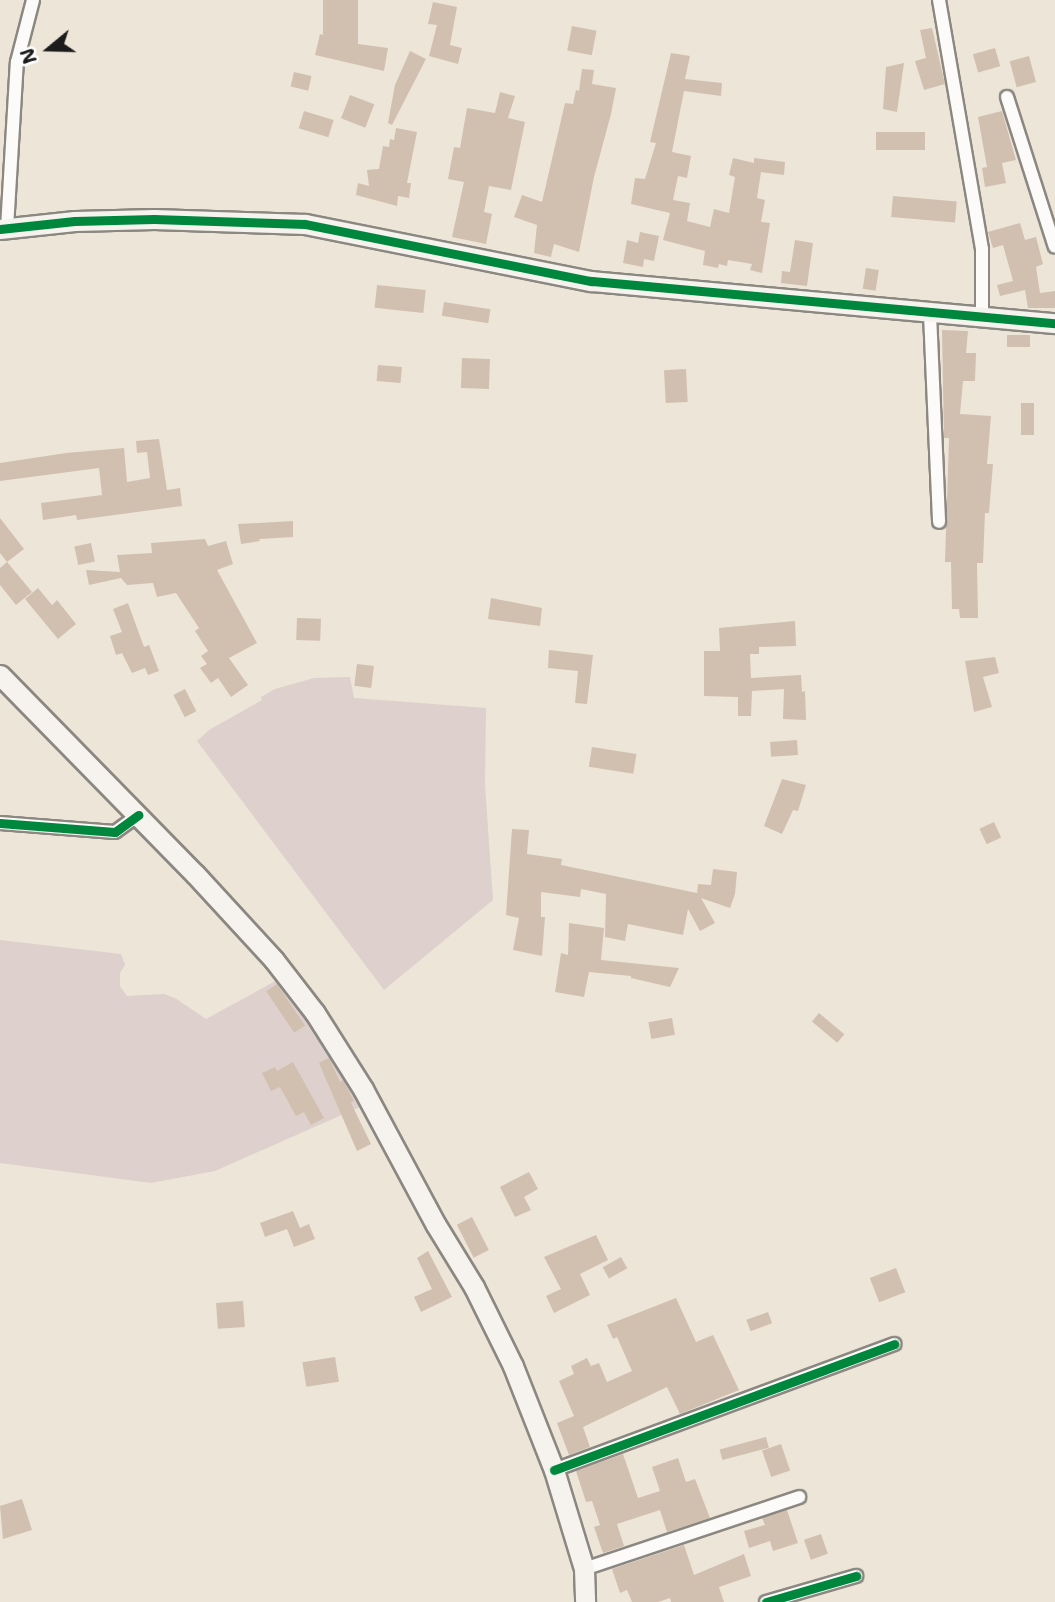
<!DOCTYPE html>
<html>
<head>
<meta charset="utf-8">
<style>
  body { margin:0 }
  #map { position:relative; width:1055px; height:1602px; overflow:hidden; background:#ede5d8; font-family:"Shantell Sans",sans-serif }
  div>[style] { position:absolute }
  .industrial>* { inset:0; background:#ded0cc }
  .building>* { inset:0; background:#d1c0b0; transform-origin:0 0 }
  .roads { filter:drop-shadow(2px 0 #8b8781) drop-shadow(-2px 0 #8b8781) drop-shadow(0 2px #8b8781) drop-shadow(0 -2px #8b8781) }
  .street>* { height:12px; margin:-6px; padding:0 6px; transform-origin:6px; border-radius:6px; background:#fcfbf9 }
  .secondary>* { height:19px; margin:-9.5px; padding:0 9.5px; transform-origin:9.5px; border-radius:9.5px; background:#f6f3ee }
  .cycleway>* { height:9px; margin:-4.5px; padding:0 4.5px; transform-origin:4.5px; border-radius:4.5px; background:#00873e }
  span { translate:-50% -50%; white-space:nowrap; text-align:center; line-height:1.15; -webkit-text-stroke:5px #fff; paint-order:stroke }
  .north { position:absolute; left:14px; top:14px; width:70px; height:70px; -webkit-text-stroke:5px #fff; paint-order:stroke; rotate:251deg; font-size:19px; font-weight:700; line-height:28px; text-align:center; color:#1c1c1c }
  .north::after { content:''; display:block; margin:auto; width:24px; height:32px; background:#1c1c1c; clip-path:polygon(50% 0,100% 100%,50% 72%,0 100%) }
</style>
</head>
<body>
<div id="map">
  <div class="industrial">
    <i style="clip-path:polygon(350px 677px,354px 698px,486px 708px,485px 785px,493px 900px,384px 990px,197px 741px,209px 730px,262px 700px,261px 697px,275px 689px,314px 678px)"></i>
    <i style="clip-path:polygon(0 940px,121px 954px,125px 965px,120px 973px,120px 986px,127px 996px,164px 994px,175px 998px,206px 1019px,281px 978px,323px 1036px,362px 1106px,215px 1171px,151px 1183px,0 1163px)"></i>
  </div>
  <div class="building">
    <i style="clip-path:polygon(323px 0,358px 0,358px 44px,388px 48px,384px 71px,315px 55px,320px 34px,323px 35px)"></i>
    <i style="clip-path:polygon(433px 2px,457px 7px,450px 45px,462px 48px,458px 64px,429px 56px,437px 25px,428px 24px)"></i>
    <i style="left:572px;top:26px;width:25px;height:25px;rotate:11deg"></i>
    <i style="clip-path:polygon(932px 28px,945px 84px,924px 90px,915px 61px,926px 58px,920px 30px)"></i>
    <i style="left:995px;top:48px;width:19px;height:23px;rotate:74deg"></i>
    <i style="clip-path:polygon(410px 51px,426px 59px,392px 125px,388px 123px,395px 85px)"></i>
    <i style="clip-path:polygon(671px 53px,690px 56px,685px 79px,722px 83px,721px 96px,684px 91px,672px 152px,691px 156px,687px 178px,678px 176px,673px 200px,690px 203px,687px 221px,710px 227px,714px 209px,729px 213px,735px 177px,729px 175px,733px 158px,754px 163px,754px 158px,785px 162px,784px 175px,761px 172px,757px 198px,765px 200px,761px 222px,770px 223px,762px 273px,750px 270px,752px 264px,728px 260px,727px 266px,719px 264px,718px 268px,703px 265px,705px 251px,663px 240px,670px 213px,631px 204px,635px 178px,645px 179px,656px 143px,650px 142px)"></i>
    <i style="left:1029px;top:56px;width:27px;height:20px;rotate:75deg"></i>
    <i style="clip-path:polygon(904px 63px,897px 112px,883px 109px,886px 67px)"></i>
    <i style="clip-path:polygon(582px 69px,594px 70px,592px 84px,616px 88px,611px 114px,594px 177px,579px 252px,554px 244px,551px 257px,534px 253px,537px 225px,514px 217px,522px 195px,542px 202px,565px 103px,573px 104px,576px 90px,579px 91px)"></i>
    <i style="left:294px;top:72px;width:18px;height:15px;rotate:13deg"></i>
    <i style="clip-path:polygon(500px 92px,515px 96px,508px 118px,525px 122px,511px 190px,489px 186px,484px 212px,492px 214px,486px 244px,452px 237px,464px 182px,448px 179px,454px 147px,460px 148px,467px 108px,495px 113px)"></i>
    <i style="left:350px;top:95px;width:26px;height:25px;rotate:21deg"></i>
    <i style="left:304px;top:111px;width:31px;height:18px;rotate:17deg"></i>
    <i style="clip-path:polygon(1002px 111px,1016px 160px,1002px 163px,1006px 183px,985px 187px,982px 168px,987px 167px,978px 117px)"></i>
    <i style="clip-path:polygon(396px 128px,417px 132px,407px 183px,411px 183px,409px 198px,398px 196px,397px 206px,356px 195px,358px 183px,369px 186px,367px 170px,379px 169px,383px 146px,389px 147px,390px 139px,394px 140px)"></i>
    <i style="left:876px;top:132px;width:49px;height:18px"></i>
    <i style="left:893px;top:196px;width:64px;height:21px;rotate:5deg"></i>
    <i style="clip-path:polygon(1020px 223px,1025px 240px,1036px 237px,1043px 264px,1036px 267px,1040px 293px,1055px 291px,1055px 308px,1028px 308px,1025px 290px,1000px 296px,997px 285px,1013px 281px,1003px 245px,993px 248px,988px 232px)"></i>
    <i style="clip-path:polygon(640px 232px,659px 236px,654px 261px,644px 259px,643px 267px,623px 263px,627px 240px,638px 243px)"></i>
    <i style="clip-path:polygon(795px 240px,813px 243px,807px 286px,781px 283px,782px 271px,790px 272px)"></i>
    <i style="left:866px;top:268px;width:13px;height:21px;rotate:9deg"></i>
    <i style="left:377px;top:285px;width:49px;height:23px;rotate:6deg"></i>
    <i style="left:444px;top:302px;width:47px;height:14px;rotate:9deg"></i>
    <i style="clip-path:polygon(942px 330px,968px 331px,966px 353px,976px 353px,975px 381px,963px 381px,960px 414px,991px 416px,987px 464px,993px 464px,989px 513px,985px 513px,983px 563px,977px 563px,978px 618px,960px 618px,959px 609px,952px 609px,951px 562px,945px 562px,949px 438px,944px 438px)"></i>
    <i style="left:1007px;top:335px;width:23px;height:12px"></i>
    <i style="left:462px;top:358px;width:28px;height:30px;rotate:2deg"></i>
    <i style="left:378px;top:365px;width:24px;height:16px;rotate:5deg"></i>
    <i style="left:686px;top:369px;width:33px;height:22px;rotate:87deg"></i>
    <i style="left:1021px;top:403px;width:13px;height:32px"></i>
    <i style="clip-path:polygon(159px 439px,167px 490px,180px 488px,182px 506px,77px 520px,76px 515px,43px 520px,41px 503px,102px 495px,99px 468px,0 481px,0 463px,66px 453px,124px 448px,127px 482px,150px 478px,147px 452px,137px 453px,136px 441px)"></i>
    <i style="clip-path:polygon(0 518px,24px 549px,7px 562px,0 553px)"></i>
    <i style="clip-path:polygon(293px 521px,293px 537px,259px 539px,260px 541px,241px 544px,238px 524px)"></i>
    <i style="clip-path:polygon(205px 539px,208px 546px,226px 541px,233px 564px,217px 570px,257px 643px,229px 658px,248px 685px,231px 697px,218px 678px,211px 683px,200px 668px,207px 664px,201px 656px,208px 651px,195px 631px,199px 628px,176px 593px,157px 597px,153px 583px,127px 585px,121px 578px,89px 585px,86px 570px,120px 572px,117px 555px,152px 553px,151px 543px)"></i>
    <i style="left:91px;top:543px;width:19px;height:17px;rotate:78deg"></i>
    <i style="clip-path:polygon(7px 562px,32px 592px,16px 605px,0 585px,0 568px)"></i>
    <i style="clip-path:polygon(38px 588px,52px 605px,57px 600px,76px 624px,58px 639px,25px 599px)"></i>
    <i style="clip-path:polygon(491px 598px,542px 608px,540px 626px,488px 619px)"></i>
    <i style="clip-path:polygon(128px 603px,144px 647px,149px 645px,159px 671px,148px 675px,145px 668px,132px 673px,122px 653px,116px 655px,110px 636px,122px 632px,113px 609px)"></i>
    <i style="left:297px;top:618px;width:24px;height:22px;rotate:2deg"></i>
    <i style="clip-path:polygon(795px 621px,796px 646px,759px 647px,759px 654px,750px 654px,751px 678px,801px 675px,802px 692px,805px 691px,806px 720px,783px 719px,784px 689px,752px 691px,751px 716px,738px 716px,738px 697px,704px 696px,704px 651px,720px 651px,719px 628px)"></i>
    <i style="clip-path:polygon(549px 650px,593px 655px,587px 704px,575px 703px,578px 671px,548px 668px)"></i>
    <i style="clip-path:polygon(995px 657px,999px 673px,983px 677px,992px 707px,974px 712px,965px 661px)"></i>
    <i style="left:357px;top:664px;width:17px;height:22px;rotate:7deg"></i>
    <i style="left:185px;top:689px;width:25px;height:13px;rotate:63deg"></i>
    <i style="left:797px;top:740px;width:15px;height:27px;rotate:86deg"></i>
    <i style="left:592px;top:747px;width:45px;height:20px;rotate:9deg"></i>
    <i style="clip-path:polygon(782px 779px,806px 785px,798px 811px,793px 810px,782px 834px,764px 826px)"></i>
    <i style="left:994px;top:822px;width:17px;height:16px;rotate:65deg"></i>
    <i style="clip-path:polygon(512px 829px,529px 830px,527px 854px,562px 859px,561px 865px,697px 893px,698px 884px,711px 885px,713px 869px,737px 872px,735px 894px,730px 908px,701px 898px,715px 923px,700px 931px,688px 909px,683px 935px,628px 924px,625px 941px,605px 937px,606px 894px,581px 889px,580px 897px,541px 892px,541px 917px,545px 917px,542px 956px,513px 950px,519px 918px,506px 915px)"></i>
    <i style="clip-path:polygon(569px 923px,604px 928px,601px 960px,679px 968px,670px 987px,631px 978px,631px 976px,589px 972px,584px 997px,555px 992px,561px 953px,568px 955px)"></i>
    <i style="left:277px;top:984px;width:50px;height:13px;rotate:56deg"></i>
    <i style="left:819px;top:1013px;width:33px;height:11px;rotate:40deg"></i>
    <i style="left:672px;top:1018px;width:17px;height:24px;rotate:80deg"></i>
    <i style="clip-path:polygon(329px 1058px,340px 1082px,343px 1080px,354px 1101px,351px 1103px,371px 1144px,357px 1151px,319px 1063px)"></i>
    <i style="clip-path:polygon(293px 1062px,324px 1118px,311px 1125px,304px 1112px,296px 1116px,280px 1087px,271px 1091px,262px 1073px,275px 1067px,277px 1071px)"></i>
    <i style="clip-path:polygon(529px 1172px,538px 1189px,524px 1197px,531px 1210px,515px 1217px,500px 1187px)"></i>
    <i style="clip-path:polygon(293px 1211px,300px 1228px,309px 1224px,315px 1239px,294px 1247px,287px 1229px,265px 1237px,260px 1223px)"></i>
    <i style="left:472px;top:1217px;width:37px;height:17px;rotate:63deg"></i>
    <i style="clip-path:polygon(596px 1235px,608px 1260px,580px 1274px,590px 1295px,554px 1313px,546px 1296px,561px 1289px,544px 1257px)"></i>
    <i style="clip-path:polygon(428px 1251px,452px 1297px,421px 1312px,414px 1297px,432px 1289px,417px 1258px)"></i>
    <i style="left:621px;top:1257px;width:13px;height:21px;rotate:61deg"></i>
    <i style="left:896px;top:1268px;width:26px;height:28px;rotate:69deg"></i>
    <i style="clip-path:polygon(676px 1298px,696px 1342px,713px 1335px,739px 1390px,680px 1414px,667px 1387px,583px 1427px,590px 1447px,569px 1455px,557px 1423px,574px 1416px,559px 1381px,574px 1374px,571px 1366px,587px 1358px,591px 1366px,599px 1363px,607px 1382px,632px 1371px,617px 1337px,613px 1339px,607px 1325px)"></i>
    <i style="left:243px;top:1301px;width:26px;height:27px;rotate:86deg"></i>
    <i style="left:768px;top:1312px;width:12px;height:23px;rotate:70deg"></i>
    <i style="left:335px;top:1357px;width:25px;height:33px;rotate:81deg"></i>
    <i style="left:766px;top:1437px;width:11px;height:48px;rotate:75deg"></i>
    <i style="left:781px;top:1444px;width:28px;height:20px;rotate:71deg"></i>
    <i style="clip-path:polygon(623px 1454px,638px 1498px,660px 1491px,652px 1467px,678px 1458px,686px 1482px,695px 1479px,710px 1518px,667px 1532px,660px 1510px,617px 1524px,624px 1546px,603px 1553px,594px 1527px,600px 1525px,592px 1501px,586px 1502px,576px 1471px)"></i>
    <i style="clip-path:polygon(22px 1499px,32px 1530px,3px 1539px,0 1506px)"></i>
    <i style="clip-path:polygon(787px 1510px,798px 1543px,773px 1551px,770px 1541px,749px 1548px,744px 1531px,765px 1525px,762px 1518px)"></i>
    <i style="left:821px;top:1534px;width:21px;height:18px;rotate:71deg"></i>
    <i style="clip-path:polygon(684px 1545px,694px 1575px,744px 1554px,751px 1576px,719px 1587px,724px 1602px,671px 1602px,670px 1598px,658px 1602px,632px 1602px,627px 1590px,620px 1593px,612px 1569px)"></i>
  </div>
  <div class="roads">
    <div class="street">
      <i style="left:939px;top:0;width:253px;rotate:80.2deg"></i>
      <i style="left:982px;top:249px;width:69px;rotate:90deg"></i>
      <i style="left:1007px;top:97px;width:157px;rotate:72.3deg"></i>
      <i style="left:7px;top:228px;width:166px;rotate:-86.6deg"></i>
      <i style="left:17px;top:62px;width:64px;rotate:-75.5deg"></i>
      <i style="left:930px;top:314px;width:208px;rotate:87.5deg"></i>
      <i style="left:0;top:823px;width:115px;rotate:4.5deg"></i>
      <i style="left:115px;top:832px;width:29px;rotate:-36deg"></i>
      <i style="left:554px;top:1470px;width:363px;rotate:-20.3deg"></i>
      <i style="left:584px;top:1569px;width:227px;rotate:-18.5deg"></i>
      <i style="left:766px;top:1602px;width:94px;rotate:-16.1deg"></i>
    </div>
    <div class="secondary">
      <i style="left:0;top:229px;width:75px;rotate:-6.1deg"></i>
      <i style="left:75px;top:221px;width:79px;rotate:-1.5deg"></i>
      <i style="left:154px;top:219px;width:151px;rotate:1.9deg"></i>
      <i style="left:305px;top:224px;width:292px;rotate:11.3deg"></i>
      <i style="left:591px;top:281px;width:466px;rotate:5.2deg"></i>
      <i style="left:0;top:675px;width:279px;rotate:45.6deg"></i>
      <i style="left:195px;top:874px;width:117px;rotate:47.4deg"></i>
      <i style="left:274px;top:960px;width:67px;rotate:52.3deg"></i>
      <i style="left:315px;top:1013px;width:90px;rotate:57.7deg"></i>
      <i style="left:363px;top:1089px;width:154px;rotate:61.8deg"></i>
      <i style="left:436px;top:1225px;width:73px;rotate:58.5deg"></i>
      <i style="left:474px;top:1287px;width:88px;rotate:63.7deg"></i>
      <i style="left:513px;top:1366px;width:112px;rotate:68.5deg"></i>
      <i style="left:554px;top:1470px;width:103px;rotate:73.1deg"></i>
      <i style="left:584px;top:1569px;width:33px;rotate:88deg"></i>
    </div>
  </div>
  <div class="cycleway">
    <i style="left:0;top:229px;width:75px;rotate:-6.1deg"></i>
    <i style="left:75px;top:221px;width:79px;rotate:-1.5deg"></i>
    <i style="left:154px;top:219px;width:151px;rotate:1.9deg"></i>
    <i style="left:305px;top:224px;width:292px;rotate:11.3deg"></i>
    <i style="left:591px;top:281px;width:466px;rotate:5.2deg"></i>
    <i style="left:0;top:823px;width:115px;rotate:4.5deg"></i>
    <i style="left:115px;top:832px;width:29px;rotate:-36deg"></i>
    <i style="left:554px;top:1470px;width:363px;rotate:-20.3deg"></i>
    <i style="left:766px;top:1602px;width:94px;rotate:-16.1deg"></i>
  </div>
  <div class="north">N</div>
</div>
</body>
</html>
